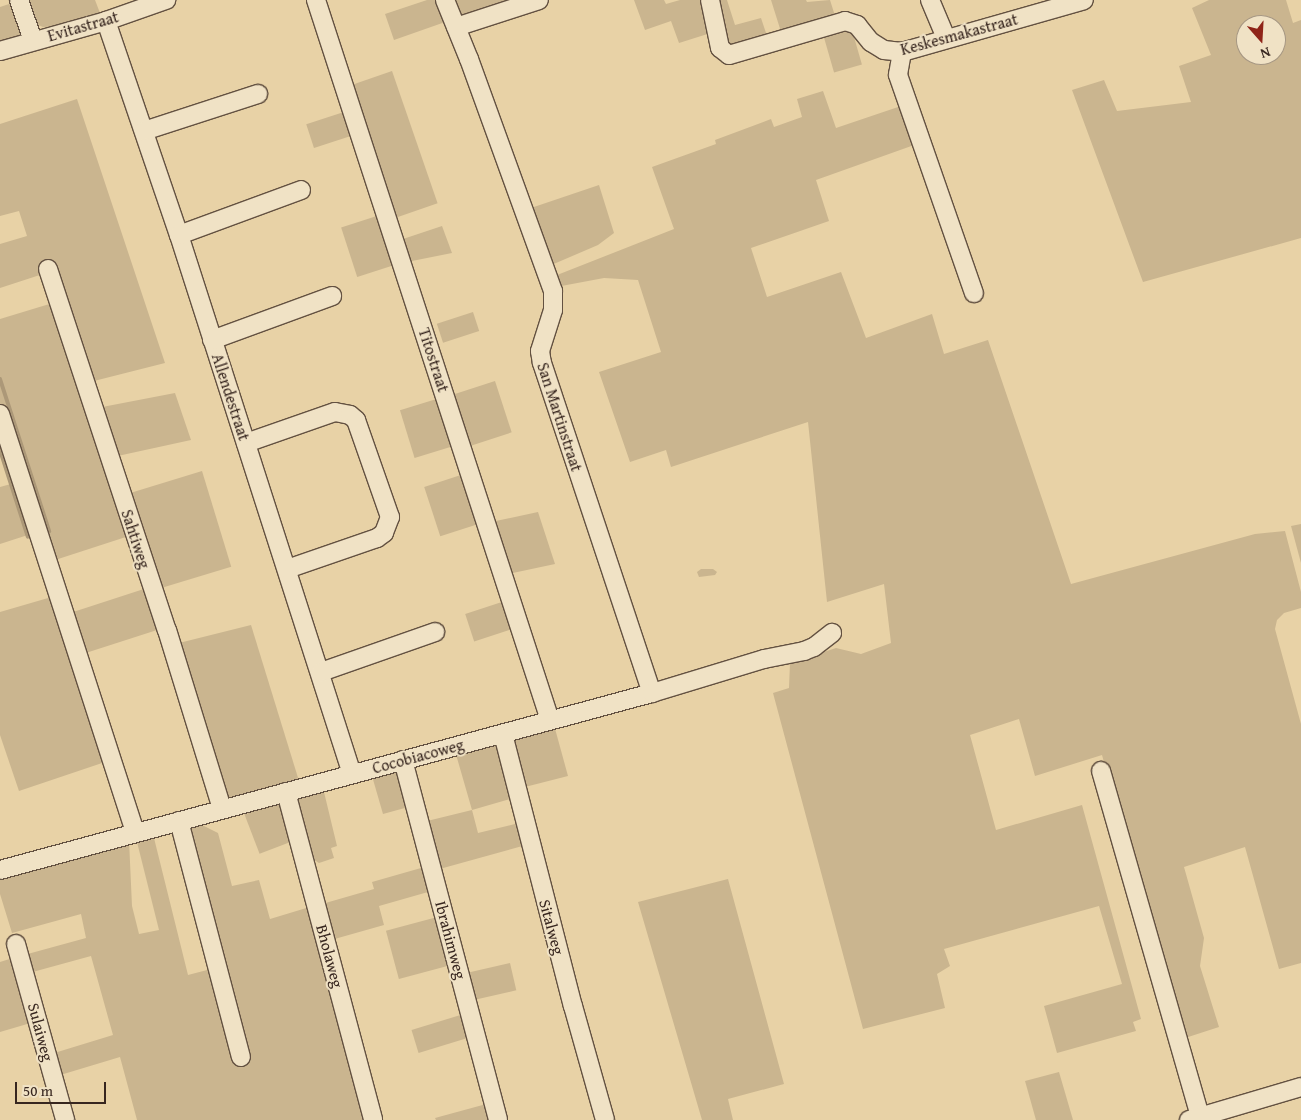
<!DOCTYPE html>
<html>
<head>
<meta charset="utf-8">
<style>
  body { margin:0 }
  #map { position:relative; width:1301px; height:1120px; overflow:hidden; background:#e8d2a6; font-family:"Gentium Book Plus",serif }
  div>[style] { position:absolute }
  .green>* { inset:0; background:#cab58f; transform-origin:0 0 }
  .stream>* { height:4px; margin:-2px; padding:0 2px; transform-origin:2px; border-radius:2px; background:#ac9878 }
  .roads { filter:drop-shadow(1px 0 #635141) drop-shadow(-1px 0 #635141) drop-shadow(0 1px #635141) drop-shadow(0 -1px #635141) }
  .minor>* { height:18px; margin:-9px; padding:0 9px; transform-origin:9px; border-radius:9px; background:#f0e2c5 }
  span { translate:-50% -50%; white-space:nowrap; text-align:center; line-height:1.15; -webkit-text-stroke:4px #f0e2c5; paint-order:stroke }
  .street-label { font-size:16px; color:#37261f }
  .north { position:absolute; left:1236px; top:15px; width:50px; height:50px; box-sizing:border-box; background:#f0e2c5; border:1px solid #a69783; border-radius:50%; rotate:161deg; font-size:14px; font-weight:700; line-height:20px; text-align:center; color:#37261f }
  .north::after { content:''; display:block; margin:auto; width:18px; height:22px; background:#8f2418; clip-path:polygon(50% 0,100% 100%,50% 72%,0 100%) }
  .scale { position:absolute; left:15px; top:1082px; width:91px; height:22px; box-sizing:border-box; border:2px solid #37261f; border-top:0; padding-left:6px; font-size:15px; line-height:18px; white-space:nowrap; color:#37261f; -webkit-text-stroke:4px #f0e2c5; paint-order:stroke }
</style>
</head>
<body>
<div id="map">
  <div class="green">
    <i style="clip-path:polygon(26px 0,95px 0,100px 13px,60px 26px,43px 27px,36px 24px,32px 18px)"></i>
    <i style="clip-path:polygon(427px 0,440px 0,448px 21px,394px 40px,385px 14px)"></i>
    <i style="clip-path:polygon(450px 0,521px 0,463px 20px)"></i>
    <i style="clip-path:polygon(634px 0,664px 0,666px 4px,680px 0,727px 0,735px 25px,761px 18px,767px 36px,723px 49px,717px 31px,679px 43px,671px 21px,645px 30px)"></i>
    <i style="clip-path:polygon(771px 0,806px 0,807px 2px,830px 0,836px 19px,782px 35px)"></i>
    <i style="clip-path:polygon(evenodd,1209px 0,1286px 0,1293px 23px,1301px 20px,1301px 238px,1143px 282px,1072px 90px,1104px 80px,1117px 111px,1191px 102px,1179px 66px,1211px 55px,1192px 8px,1209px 0,1246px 25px,1276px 25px,1276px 55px,1246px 55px,1246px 25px)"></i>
    <i style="clip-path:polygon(15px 2px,22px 36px,0 46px,0 7px)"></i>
    <i style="left:852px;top:30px;width:36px;height:29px;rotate:74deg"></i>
    <i style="left:392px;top:71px;width:140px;height:45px;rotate:71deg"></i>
    <i style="clip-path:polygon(823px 91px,836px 128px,904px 105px,917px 144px,816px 180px,829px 221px,751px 248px,767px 297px,841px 272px,866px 338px,932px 314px,944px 354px,988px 340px,1071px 584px,1255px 534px,1285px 531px,1301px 592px,1301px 608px,1284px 613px,1277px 620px,1275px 629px,1301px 724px,1301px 963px,1279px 969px,1245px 847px,1184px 867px,1204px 938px,1200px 966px,1219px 1027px,1182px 1039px,1102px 755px,1035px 776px,1019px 719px,970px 735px,996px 830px,1082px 805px,1141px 1019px,1133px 1022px,1136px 1031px,1057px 1053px,1044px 1006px,1122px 984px,1099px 906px,944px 949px,950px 966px,937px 974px,945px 1008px,863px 1029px,773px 693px,789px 688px,790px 663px,836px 648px,861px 654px,891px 643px,884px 584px,827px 602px,808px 422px,671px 467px,666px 450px,630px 462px,599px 372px,661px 352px,638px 280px,604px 278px,556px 287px,552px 277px,674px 229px,652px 167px,716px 144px,715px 140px,771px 119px,774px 127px,802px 117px,797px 99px)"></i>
    <i style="clip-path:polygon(77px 99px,165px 363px,90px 382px,46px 273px,0 288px,0 244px,27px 236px,19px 211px,0 216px,0 124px)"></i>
    <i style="left:350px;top:110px;width:25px;height:46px;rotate:72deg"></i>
    <i style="clip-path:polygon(599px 185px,614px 233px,598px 245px,549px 266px,528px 209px)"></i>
    <i style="left:383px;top:214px;width:52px;height:44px;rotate:72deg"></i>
    <i style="clip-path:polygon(442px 226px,452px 253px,407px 262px,400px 240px)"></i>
    <i style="clip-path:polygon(56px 302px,132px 535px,52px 561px,0 405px,0 319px)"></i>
    <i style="left:473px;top:312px;width:20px;height:38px;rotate:72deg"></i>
    <i style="left:495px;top:381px;width:54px;height:47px;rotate:72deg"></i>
    <i style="clip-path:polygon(175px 393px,191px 440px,113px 457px,97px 408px)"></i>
    <i style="left:443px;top:397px;width:50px;height:45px;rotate:73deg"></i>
    <i style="left:202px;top:471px;width:100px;height:81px;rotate:73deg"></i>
    <i style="left:467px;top:473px;width:52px;height:45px;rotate:72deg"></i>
    <i style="clip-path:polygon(18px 482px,34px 533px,0 544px,0 487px)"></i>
    <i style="clip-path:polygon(538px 512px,555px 564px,508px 574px,491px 522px)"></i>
    <i style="clip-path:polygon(1301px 524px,1301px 563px,1291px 526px)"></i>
    <i style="clip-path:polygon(701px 569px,713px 569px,717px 572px,715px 575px,699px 577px,697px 572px)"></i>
    <i style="left:150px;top:587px;width:43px;height:84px;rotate:72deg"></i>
    <i style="clip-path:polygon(55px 596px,108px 761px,19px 791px,0 735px,0 612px)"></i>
    <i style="left:508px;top:600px;width:29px;height:45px;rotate:72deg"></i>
    <i style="clip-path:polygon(251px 625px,299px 781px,231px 800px,222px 793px,175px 644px)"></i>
    <i style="clip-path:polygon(554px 725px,568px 776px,521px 788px,513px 741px,515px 738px)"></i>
    <i style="clip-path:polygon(497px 744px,513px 798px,472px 810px,478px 833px,519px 823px,526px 845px,436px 870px,423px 822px,472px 810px,455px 751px)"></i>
    <i style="clip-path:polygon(397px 768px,412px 806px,383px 814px,372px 776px)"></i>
    <i style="clip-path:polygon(324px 792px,337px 846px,331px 848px,334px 858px,319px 863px,311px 858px,295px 797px,305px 793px,306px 796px)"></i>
    <i style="left:280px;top:801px;width:42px;height:38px;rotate:69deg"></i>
    <i style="clip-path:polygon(196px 822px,218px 833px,232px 886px,259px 880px,270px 919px,313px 906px,369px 1120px,137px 1120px,120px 1057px,57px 1076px,51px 1054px,113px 1035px,91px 956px,29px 973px,24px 955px,86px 938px,81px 914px,12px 933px,0 894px,0 876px,129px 840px,132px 906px,139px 934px,159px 930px,136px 838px,153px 834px,188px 975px,211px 969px,179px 835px)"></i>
    <i style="clip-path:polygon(428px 866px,435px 890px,379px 906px,384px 925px,331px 940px,322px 904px,374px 889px,372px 882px)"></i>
    <i style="clip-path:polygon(728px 879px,784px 1084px,728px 1099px,733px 1120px,702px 1120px,638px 902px)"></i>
    <i style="left:441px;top:916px;width:50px;height:57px;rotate:75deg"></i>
    <i style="clip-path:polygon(16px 957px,34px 1022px,0 1032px,0 962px)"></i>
    <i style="left:510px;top:963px;width:28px;height:47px;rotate:77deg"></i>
    <i style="left:467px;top:1013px;width:24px;height:58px;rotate:73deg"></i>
    <i style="clip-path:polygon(1059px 1072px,1073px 1120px,1036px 1120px,1025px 1081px)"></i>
    <i style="clip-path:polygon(490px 1103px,495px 1120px,436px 1120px,435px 1118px)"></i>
  </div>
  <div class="stream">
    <i style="left:0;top:379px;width:160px;rotate:72.1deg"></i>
    <i style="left:0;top:450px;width:91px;rotate:72.2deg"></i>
  </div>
  <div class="roads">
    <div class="minor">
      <i style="left:19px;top:0;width:43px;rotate:71.1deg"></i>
      <i style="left:316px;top:0;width:757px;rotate:72deg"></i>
      <i style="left:445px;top:0;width:64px;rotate:67.9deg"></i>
      <i style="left:469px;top:59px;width:247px;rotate:70.1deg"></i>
      <i style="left:553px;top:291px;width:19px;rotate:90deg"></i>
      <i style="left:553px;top:310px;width:43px;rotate:107.6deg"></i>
      <i style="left:540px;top:351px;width:12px;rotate:81deg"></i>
      <i style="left:542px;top:363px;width:348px;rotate:71.6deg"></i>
      <i style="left:710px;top:0;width:49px;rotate:78.2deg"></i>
      <i style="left:720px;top:48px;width:11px;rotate:38deg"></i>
      <i style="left:729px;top:55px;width:121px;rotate:-16.3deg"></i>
      <i style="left:845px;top:21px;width:13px;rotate:18deg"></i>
      <i style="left:857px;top:25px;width:22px;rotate:51deg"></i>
      <i style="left:871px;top:42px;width:15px;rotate:32deg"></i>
      <i style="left:884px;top:50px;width:18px;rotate:6deg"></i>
      <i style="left:902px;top:52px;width:189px;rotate:-15.9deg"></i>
      <i style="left:930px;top:0;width:41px;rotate:67.2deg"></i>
      <i style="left:106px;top:21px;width:226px;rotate:71.2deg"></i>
      <i style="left:179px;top:235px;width:566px;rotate:72.21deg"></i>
      <i style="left:456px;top:27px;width:87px;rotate:-18deg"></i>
      <i style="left:0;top:51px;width:110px;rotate:-15.8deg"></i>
      <i style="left:106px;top:21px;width:64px;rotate:-19.3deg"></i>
      <i style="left:902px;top:52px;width:23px;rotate:100deg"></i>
      <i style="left:898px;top:75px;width:231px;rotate:70.8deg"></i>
      <i style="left:144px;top:131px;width:120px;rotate:-18deg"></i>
      <i style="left:179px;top:235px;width:130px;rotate:-20.2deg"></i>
      <i style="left:48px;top:269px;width:380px;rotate:71.8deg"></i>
      <i style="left:167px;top:630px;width:187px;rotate:72.9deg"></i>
      <i style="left:212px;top:340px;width:128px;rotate:-20.1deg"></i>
      <i style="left:0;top:414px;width:439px;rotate:72.1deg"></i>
      <i style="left:246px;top:443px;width:94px;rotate:-19.2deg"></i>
      <i style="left:335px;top:412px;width:15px;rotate:11deg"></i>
      <i style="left:350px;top:415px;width:8px;rotate:40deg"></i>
      <i style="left:356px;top:420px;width:103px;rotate:70.7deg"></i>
      <i style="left:390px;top:517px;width:17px;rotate:111deg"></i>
      <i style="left:384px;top:533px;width:9px;rotate:144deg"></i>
      <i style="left:377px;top:538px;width:95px;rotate:161deg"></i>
      <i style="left:321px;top:672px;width:121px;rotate:-19.3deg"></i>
      <i style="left:503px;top:734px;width:281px;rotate:75.6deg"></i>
      <i style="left:573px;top:1006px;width:118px;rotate:74.3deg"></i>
      <i style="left:403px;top:760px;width:372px;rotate:75.2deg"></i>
      <i style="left:1101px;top:771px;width:360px;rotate:74deg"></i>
      <i style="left:286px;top:792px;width:339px;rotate:75.1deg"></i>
      <i style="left:179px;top:821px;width:244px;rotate:75.3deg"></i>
      <i style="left:0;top:870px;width:676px;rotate:-15.19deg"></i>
      <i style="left:652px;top:693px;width:117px;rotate:-16.9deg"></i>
      <i style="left:764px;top:659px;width:41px;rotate:-11.3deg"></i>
      <i style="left:804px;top:651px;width:11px;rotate:-22deg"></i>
      <i style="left:814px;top:647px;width:23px;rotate:-38deg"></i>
      <i style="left:16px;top:944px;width:183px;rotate:74.4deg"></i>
      <i style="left:1189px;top:1120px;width:117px;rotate:-16.4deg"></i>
    </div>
  </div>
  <div class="street-label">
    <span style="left:83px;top:26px;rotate:-16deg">Evitastraat</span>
    <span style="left:959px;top:34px;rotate:-15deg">Keskesmakastraat</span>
    <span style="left:434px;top:360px;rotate:72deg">Titostraat</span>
    <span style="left:231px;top:397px;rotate:72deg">Allendestraat</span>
    <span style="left:560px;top:417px;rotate:72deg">San Martinstraat</span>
    <span style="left:136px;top:539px;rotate:72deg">Sahtiweg</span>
    <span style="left:418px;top:756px;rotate:-15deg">Cocobiacoweg</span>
    <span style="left:552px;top:927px;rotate:75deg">Sitalweg</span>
    <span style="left:451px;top:940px;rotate:75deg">Ibrahimweg</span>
    <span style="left:330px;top:956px;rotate:75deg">Bholaweg</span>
    <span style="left:41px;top:1032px;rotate:75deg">Sulaiweg</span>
  </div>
  <div class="north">N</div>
  <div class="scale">50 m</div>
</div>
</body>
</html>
